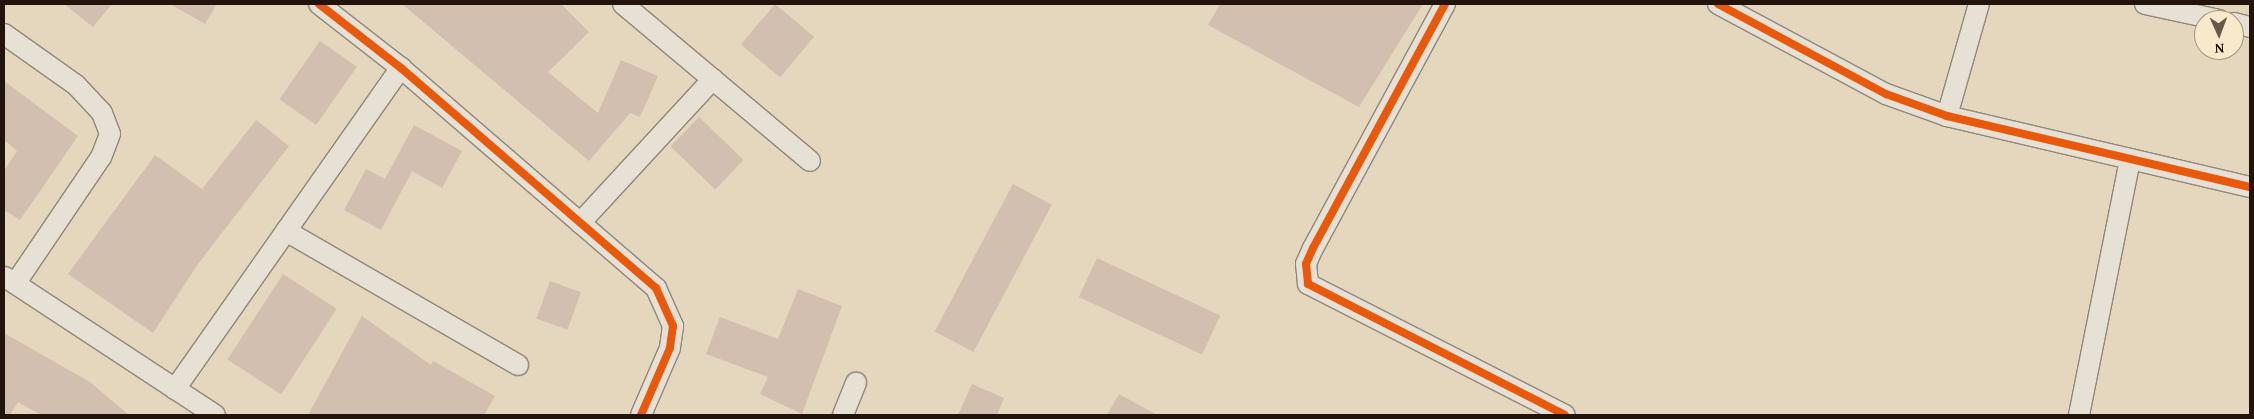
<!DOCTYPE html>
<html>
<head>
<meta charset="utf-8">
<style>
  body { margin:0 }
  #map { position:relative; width:2254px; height:419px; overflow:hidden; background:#e4d7bd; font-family:"Gentium Book Plus",serif }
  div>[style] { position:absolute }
  .building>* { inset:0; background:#d3bfb0; transform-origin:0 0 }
  .roads { filter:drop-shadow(1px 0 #908778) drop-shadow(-1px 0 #908778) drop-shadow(0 1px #908778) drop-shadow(0 -1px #908778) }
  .street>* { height:20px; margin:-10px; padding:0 10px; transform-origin:10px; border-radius:10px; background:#e7e1d5 }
  .cycleway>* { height:8px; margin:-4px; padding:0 4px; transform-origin:4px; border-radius:4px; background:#e8590c }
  span { translate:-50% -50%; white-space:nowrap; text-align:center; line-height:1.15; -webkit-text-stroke:4.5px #f7e9ca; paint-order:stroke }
  .frame { position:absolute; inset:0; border:5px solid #23140b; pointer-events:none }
  .north { position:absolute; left:2194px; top:10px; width:50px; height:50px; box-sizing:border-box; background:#f7e9ca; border:1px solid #a2947e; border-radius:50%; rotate:178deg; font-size:14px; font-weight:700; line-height:20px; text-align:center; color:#23140b }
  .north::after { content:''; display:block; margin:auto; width:18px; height:22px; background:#675849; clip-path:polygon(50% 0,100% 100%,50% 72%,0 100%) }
</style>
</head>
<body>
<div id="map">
  <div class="building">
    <i style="clip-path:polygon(64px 4px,112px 4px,93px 27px)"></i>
    <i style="clip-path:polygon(170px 4px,217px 4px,205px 24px)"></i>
    <i style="clip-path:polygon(402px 4px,561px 4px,589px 32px,548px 72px,598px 113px,621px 60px,658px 76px,640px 117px,630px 113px,589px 161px)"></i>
    <i style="left:775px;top:4px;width:51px;height:53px;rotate:40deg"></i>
    <i style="clip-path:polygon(1220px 4px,1423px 4px,1359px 107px,1208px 25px)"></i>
    <i style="left:320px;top:41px;width:45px;height:71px;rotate:35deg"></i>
    <i style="clip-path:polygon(4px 81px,78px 136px,20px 220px,4px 210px,4px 171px,17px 151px,4px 140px)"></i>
    <i style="left:699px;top:117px;width:62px;height:41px;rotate:44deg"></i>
    <i style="clip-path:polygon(256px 120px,289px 146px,198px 264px,153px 333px,68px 274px,155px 155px,202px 189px)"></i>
    <i style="clip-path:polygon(414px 125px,462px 151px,442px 188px,412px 171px,381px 230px,344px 210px,366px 169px,385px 179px)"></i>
    <i style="left:1013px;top:184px;width:44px;height:167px;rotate:28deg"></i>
    <i style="left:1097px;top:258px;width:136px;height:43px;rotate:25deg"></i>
    <i style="left:283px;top:274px;width:64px;height:102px;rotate:33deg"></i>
    <i style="left:550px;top:281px;width:33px;height:40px;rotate:20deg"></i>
    <i style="clip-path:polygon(798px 289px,842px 306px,802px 414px,760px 394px,768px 377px,706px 354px,720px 317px,778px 339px)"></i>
    <i style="clip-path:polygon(362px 316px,431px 365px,433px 361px,495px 396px,484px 415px,308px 415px)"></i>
    <i style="clip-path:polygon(4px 333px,90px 382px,129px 415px,41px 415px,18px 402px,10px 415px,4px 415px)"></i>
    <i style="clip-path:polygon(972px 384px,1004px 398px,997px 415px,958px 415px)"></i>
    <i style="clip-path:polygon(1119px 394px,1157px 415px,1107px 415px)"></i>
  </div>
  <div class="roads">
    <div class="street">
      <i style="left:319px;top:4px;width:104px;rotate:38deg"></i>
      <i style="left:401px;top:68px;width:337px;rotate:40.8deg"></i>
      <i style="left:656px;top:288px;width:42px;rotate:65.9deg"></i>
      <i style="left:673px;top:326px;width:22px;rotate:98deg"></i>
      <i style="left:670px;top:348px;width:73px;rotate:113.4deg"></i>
      <i style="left:623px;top:4px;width:244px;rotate:40deg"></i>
      <i style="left:1445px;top:4px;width:277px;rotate:118.4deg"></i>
      <i style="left:1313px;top:248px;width:17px;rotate:114deg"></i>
      <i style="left:1306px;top:264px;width:20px;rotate:84deg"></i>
      <i style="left:1308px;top:284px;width:288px;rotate:27deg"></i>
      <i style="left:1718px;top:4px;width:191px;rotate:28.2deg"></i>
      <i style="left:1886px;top:94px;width:65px;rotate:19.8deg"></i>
      <i style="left:1947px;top:116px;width:311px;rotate:13.2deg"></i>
      <i style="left:2145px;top:4px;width:76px;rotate:12.2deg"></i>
      <i style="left:2234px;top:23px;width:16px;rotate:14deg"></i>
      <i style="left:4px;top:34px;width:88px;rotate:35.3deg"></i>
      <i style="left:76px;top:85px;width:38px;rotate:47deg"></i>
      <i style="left:102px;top:113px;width:22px;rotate:69deg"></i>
      <i style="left:110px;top:134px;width:25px;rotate:111deg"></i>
      <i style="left:101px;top:157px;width:153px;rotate:124.1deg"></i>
      <i style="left:1947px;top:116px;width:116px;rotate:-74.1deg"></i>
      <i style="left:580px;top:223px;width:196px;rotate:-47.3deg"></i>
      <i style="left:286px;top:231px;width:268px;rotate:30deg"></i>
      <i style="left:5px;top:277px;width:251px;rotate:33.3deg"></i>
      <i style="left:175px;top:389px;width:393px;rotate:-54.9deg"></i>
      <i style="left:843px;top:415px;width:35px;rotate:-68deg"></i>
      <i style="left:2079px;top:415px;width:261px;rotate:-78.7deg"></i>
    </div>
  </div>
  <div class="cycleway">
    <i style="left:319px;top:4px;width:104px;rotate:38deg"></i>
    <i style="left:401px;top:68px;width:337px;rotate:40.8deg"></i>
    <i style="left:656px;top:288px;width:42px;rotate:65.9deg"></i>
    <i style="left:673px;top:326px;width:22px;rotate:98deg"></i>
    <i style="left:670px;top:348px;width:73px;rotate:113.4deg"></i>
    <i style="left:1445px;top:4px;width:277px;rotate:118.4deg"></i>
    <i style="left:1313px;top:248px;width:17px;rotate:114deg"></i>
    <i style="left:1306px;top:264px;width:20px;rotate:84deg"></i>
    <i style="left:1308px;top:284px;width:288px;rotate:27deg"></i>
    <i style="left:1718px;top:4px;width:191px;rotate:28.2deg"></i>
    <i style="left:1886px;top:94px;width:65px;rotate:19.8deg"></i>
    <i style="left:1947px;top:116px;width:311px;rotate:13.2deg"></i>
  </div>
  <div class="frame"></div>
  <div class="north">N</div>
</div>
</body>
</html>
